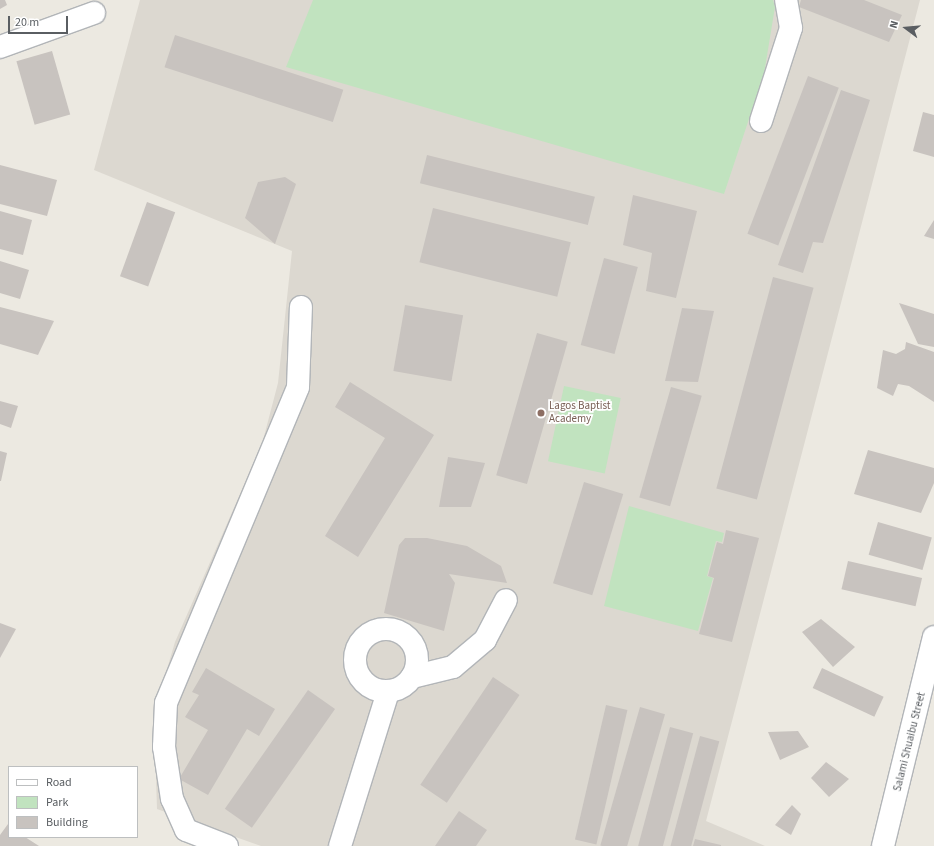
<!DOCTYPE html>
<html>
<head>
<meta charset="utf-8">
<style>
  body { margin:0 }
  #map { position:relative; width:934px; height:846px; overflow:hidden; background:#ece9e1; font-family:"Source Sans 3",sans-serif }
  div>[style] { position:absolute }
  .education>* { inset:0; background:#dcd8d0 }
  .green>* { inset:0; background:#c1e3bf; transform-origin:0 0 }
  .building>* { inset:0; background:#c8c3bf; transform-origin:0 0 }
  .roads { filter:drop-shadow(1px 0 #b2b5b8) drop-shadow(-1px 0 #b2b5b8) drop-shadow(0 1px #b2b5b8) drop-shadow(0 -1px #b2b5b8) }
  .minor>* { height:22px; margin:-11px; padding:0 11px; transform-origin:11px; border-radius:11px; background:#fff }
  .minor>.ring { margin:-11px; padding:0; box-sizing:content-box; background:none; border:22px solid #fff; border-radius:50% }
  .dots>* { width:11px; height:11px; translate:-50% -50%; box-sizing:border-box; border:2px solid #fff; border-radius:50% }
  span { translate:-50% -50%; white-space:nowrap; text-align:center; line-height:1.15; -webkit-text-stroke:3.5px #fff; paint-order:stroke }
  .education-label { font-size:11px; color:#785e54 }
  .left { translate:0 -50%; text-align:left }
  .street-label { font-size:11px; color:#5a5e62 }
  .legend { position:absolute; left:8px; top:766px; width:130px; height:72px; box-sizing:border-box; background:#fff; border:1px solid #bdbfc0; margin:0; padding:5px 7px; list-style:none; font-size:12px; color:#5a5e62 }
  .legend li { display:flex; align-items:center; gap:8px; height:20px }
  .legend b { width:20px; border:1px solid #bdbfc0 }
  .north { position:absolute; left:886px; top:8px; width:40px; height:40px; -webkit-text-stroke:3px #fff; paint-order:stroke; rotate:286deg; font-size:11px; font-weight:700; line-height:16px; text-align:center; color:#5a5e62 }
  .north::after { content:''; display:block; margin:auto; width:14px; height:18px; background:#5a5e62; clip-path:polygon(50% 0,100% 100%,50% 72%,0 100%) }
  .scale { position:absolute; left:8px; top:16px; width:60px; height:18px; box-sizing:border-box; border:2px solid #5a5e62; border-top:0; padding-left:5px; font-size:12px; line-height:14px; white-space:nowrap; color:#5a5e62; -webkit-text-stroke:3px #fff; paint-order:stroke }
</style>
</head>
<body>
<div id="map">
  <div class="education">
    <i style="clip-path:polygon(140px 0,920px 0,706px 821px,765px 846px,261px 846px,157px 809px,154px 713px,175px 642px,262px 444px,278px 383px,292px 251px,94px 170px)"></i>
  </div>
  <div class="green">
    <i style="clip-path:polygon(313px 0,773px 0,775px 7px,764px 74px,724px 194px,286px 67px)"></i>
    <i style="left:564px;top:386px;width:58px;height:77px;rotate:12deg"></i>
    <i style="clip-path:polygon(629px 506px,724px 533px,722px 542px,716px 541px,707px 576px,713px 578px,698px 631px,604px 606px)"></i>
  </div>
  <div class="building">
    <i style="clip-path:polygon(0 0,5px 0,7px 5px,0 9px)"></i>
    <i style="clip-path:polygon(801px 0,864px 0,902px 15px,889px 42px,799px 7px)"></i>
    <i style="left:175px;top:35px;width:177px;height:34px;rotate:18deg"></i>
    <i style="left:52px;top:51px;width:66px;height:37px;rotate:74deg"></i>
    <i style="left:808px;top:76px;width:33px;height:169px;rotate:21deg"></i>
    <i style="clip-path:polygon(841px 90px,870px 100px,823px 243px,813px 242px,803px 273px,778px 265px)"></i>
    <i style="clip-path:polygon(923px 112px,934px 115px,934px 157px,913px 151px)"></i>
    <i style="left:427px;top:155px;width:173px;height:29px;rotate:14deg"></i>
    <i style="clip-path:polygon(0 165px,57px 180px,47px 216px,0 204px)"></i>
    <i style="clip-path:polygon(285px 177px,296px 184px,275px 244px,245px 218px,258px 182px)"></i>
    <i style="clip-path:polygon(633px 195px,697px 211px,676px 298px,646px 291px,652px 253px,623px 245px)"></i>
    <i style="left:147px;top:202px;width:30px;height:79px;rotate:20deg"></i>
    <i style="left:433px;top:208px;width:142px;height:56px;rotate:14deg"></i>
    <i style="clip-path:polygon(0 211px,32px 220px,23px 255px,0 249px)"></i>
    <i style="clip-path:polygon(934px 220px,934px 239px,924px 236px)"></i>
    <i style="left:604px;top:258px;width:35px;height:90px;rotate:15deg"></i>
    <i style="clip-path:polygon(0 261px,29px 270px,20px 299px,0 293px)"></i>
    <i style="left:773px;top:277px;width:42px;height:219px;rotate:15deg"></i>
    <i style="clip-path:polygon(899px 303px,934px 314px,934px 347px,918px 344px)"></i>
    <i style="left:405px;top:305px;width:59px;height:67px;rotate:10deg"></i>
    <i style="clip-path:polygon(0 307px,54px 321px,38px 355px,0 344px)"></i>
    <i style="clip-path:polygon(682px 308px,714px 311px,698px 382px,665px 381px)"></i>
    <i style="left:537px;top:333px;width:32px;height:148px;rotate:16deg"></i>
    <i style="clip-path:polygon(906px 342px,934px 352px,934px 402px,909px 386px,898px 384px,893px 396px,877px 388px,883px 350px,896px 354px,905px 349px)"></i>
    <i style="clip-path:polygon(350px 382px,434px 435px,358px 557px,325px 536px,385px 438px,335px 407px)"></i>
    <i style="left:671px;top:387px;width:32px;height:115px;rotate:16deg"></i>
    <i style="clip-path:polygon(0 401px,18px 406px,11px 428px,0 424px)"></i>
    <i style="clip-path:polygon(868px 450px,934px 468px,934px 483px,921px 513px,854px 494px)"></i>
    <i style="clip-path:polygon(0 451px,7px 453px,1px 481px,0 481px)"></i>
    <i style="clip-path:polygon(448px 457px,485px 463px,471px 507px,439px 507px)"></i>
    <i style="left:584px;top:482px;width:41px;height:106px;rotate:17deg"></i>
    <i style="left:878px;top:522px;width:56px;height:34px;rotate:16deg"></i>
    <i style="clip-path:polygon(726px 530px,759px 538px,732px 642px,699px 634px,714px 578px,708px 576px,717px 542px,723px 544px)"></i>
    <i style="clip-path:polygon(405px 538px,427px 538px,467px 546px,501px 566px,507px 583px,449px 574px,455px 583px,444px 631px,384px 613px,399px 545px)"></i>
    <i style="left:848px;top:561px;width:76px;height:29px;rotate:13deg"></i>
    <i style="clip-path:polygon(821px 619px,855px 647px,833px 667px,802px 632px)"></i>
    <i style="clip-path:polygon(0 623px,16px 629px,0 658px)"></i>
    <i style="clip-path:polygon(206px 668px,275px 709px,259px 736px,247px 729px,208px 795px,179px 779px,208px 730px,185px 717px,199px 695px,192px 692px)"></i>
    <i style="left:822px;top:668px;width:68px;height:22px;rotate:25deg"></i>
    <i style="left:493px;top:677px;width:32px;height:130px;rotate:34deg"></i>
    <i style="left:308px;top:690px;width:33px;height:145px;rotate:35deg"></i>
    <i style="left:606px;top:705px;width:22px;height:138px;rotate:13deg"></i>
    <i style="left:640px;top:707px;width:26px;height:144px;rotate:16deg"></i>
    <i style="left:670px;top:727px;width:24px;height:123px;rotate:15deg"></i>
    <i style="clip-path:polygon(798px 731px,809px 747px,780px 760px,768px 732px)"></i>
    <i style="left:700px;top:736px;width:20px;height:114px;rotate:15deg"></i>
    <i style="clip-path:polygon(826px 762px,849px 779px,829px 797px,811px 778px)"></i>
    <i style="clip-path:polygon(792px 805px,801px 814px,791px 835px,775px 825px)"></i>
    <i style="clip-path:polygon(459px 811px,487px 830px,476px 846px,435px 846px)"></i>
    <i style="clip-path:polygon(8px 824px,9px 837px,25px 837px,39px 846px,0 846px,0 835px)"></i>
    <i style="clip-path:polygon(695px 839px,721px 845px,721px 846px,693px 846px)"></i>
  </div>
  <div class="roads">
    <div class="minor">
      <i style="left:0;top:47px;width:100px;rotate:-19.9deg"></i>
      <i style="left:761px;top:121px;width:98px;rotate:-72.1deg"></i>
      <i style="left:791px;top:28px;width:28px;rotate:-100deg"></i>
      <i class="ring" style="left:355px;top:629px;width:40px;height:40px"></i>
      <i style="left:412px;top:677px;width:42px;rotate:-13.7deg"></i>
      <i style="left:453px;top:667px;width:42px;rotate:-40.2deg"></i>
      <i style="left:485px;top:640px;width:45px;rotate:-62.3deg"></i>
      <i style="left:227px;top:846px;width:44px;rotate:-158.7deg"></i>
      <i style="left:186px;top:830px;width:34px;rotate:-114deg"></i>
      <i style="left:172px;top:799px;width:53px;rotate:-98.7deg"></i>
      <i style="left:164px;top:747px;width:44px;rotate:-87.4deg"></i>
      <i style="left:166px;top:703px;width:342px;rotate:-67.3deg"></i>
      <i style="left:298px;top:387px;width:80px;rotate:-87.9deg"></i>
      <i style="left:340px;top:846px;width:161px;rotate:-72.7deg"></i>
      <i style="left:883px;top:846px;width:215px;rotate:-76.3deg"></i>
    </div>
  </div>
  <div class="dots">
    <i style="left:541px;top:413px;background:#8d6e63"></i>
  </div>
  <div class="education-label">
    <span class="left" style="left:549px;top:413px">Lagos Baptist<br>Academy</span>
  </div>
  <div class="street-label">
    <span style="left:910px;top:742px;rotate:-76deg">Salami Shuaibu Street</span>
  </div>
  <ul class="legend">
  <li><b style="height:5px;background:#fff"></b>Road</li>
  <li><b style="height:11px;background:#c1e3bf"></b>Park</li>
  <li><b style="height:11px;background:#c8c3bf"></b>Building</li>
  </ul>
  <div class="north">N</div>
  <div class="scale">20 m</div>
</div>
</body>
</html>
